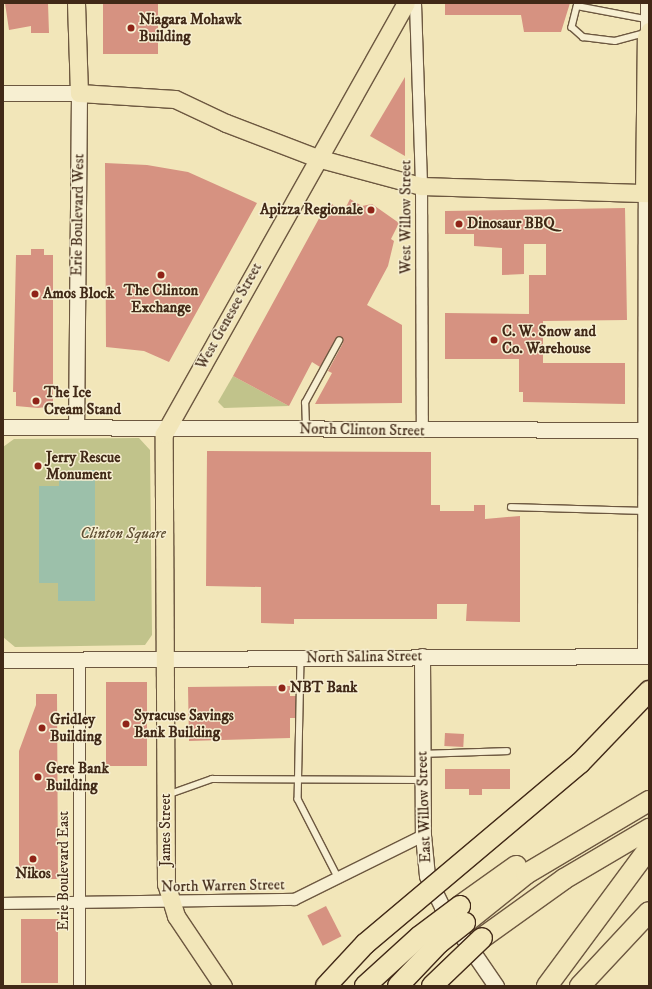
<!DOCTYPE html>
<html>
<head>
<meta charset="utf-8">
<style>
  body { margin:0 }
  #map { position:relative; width:652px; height:989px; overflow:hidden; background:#f2e6b9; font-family:"IM FELL DW Pica",serif }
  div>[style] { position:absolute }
  .green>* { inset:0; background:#c1c38b }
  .water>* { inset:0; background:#9cc0aa }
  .building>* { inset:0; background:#d69281; transform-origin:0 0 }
  .roads { filter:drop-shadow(1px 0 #6d5840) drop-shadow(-1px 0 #6d5840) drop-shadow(0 1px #6d5840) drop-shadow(0 -1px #6d5840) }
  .lane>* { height:5.5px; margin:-2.75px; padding:0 2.75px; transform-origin:2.75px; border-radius:2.75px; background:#f7efd2 }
  .street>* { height:11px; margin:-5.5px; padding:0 5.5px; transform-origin:5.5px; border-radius:5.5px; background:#f7efd2 }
  .secondary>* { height:15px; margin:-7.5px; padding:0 7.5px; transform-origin:7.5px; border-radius:7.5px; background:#f7efd2 }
  .primary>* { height:17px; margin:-8.5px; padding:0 8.5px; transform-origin:8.5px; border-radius:8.5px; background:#f2e6b9 }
  .highway>* { height:20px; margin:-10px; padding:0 10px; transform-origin:10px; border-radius:10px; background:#f2e6b9 }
  .bridges { filter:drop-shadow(1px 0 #412917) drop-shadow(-1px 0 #412917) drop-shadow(0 1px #412917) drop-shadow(0 -1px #412917) }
  .highway-bridge>* { height:20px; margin:-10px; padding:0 10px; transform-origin:10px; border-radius:10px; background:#f2e6b9 }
  .dots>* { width:11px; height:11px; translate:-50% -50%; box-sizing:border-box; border:2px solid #f7efd2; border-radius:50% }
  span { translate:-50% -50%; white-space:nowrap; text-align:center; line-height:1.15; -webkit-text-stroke:3px #f7efd2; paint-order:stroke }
  .poi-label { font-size:15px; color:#412917; font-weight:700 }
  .left { translate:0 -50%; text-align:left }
  .right { translate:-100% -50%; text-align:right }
  .street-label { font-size:15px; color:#412917 }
  .park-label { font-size:15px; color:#615034; font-style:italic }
  .frame { position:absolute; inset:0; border:4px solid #412917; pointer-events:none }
</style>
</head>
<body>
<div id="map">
  <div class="green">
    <i style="clip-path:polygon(233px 376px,289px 406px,224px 408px,218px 402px)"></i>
    <i style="clip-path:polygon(evenodd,139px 438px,150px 450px,152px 635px,145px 645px,15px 647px,3px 637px,3px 447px,14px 439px,139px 438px,95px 470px,95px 601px,59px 601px,58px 583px,39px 583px,39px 486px,59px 486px,59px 471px,95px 470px)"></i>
  </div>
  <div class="water">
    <i style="clip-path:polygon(95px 470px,95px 601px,58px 601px,58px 583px,39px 583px,39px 486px,59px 486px,59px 471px)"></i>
  </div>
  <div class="building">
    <i style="clip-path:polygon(5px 3px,48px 3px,49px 33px,31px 33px,31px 26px,9px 30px)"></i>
    <i style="left:103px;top:3px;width:55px;height:51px"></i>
    <i style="clip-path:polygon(445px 3px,570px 3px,561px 32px,524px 32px,521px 15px,445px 15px)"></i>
    <i style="clip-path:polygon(405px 77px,405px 156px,370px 136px)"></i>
    <i style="clip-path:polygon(105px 163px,147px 165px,188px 172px,257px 203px,169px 362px,144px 351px,106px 347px)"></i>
    <i style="clip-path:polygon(350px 199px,362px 206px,372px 204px,399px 223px,391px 239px,394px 241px,388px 266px,367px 305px,402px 325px,402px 403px,315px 404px,332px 373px,328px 371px,343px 343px,339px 337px,320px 367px,312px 362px,289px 406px,233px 376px,328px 202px,344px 211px)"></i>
    <i style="clip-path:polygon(625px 208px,627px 320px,543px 321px,543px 363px,625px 363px,625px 404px,523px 402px,523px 392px,519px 392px,519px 359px,445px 359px,445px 313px,529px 314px,529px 275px,546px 275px,546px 244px,524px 244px,524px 274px,502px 275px,502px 248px,474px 246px,474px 234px,445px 234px,445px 211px)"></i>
    <i style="clip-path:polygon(31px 249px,44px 249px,44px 255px,53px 255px,53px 406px,38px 408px,16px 406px,16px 392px,13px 392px,16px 255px,31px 255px)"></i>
    <i style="clip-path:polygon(207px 451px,431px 452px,431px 505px,440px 505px,440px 511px,474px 511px,474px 505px,485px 505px,485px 519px,520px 516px,520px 622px,466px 621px,467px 604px,437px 604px,437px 619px,294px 619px,294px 624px,261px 623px,261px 587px,206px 586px)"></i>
    <i style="left:106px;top:682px;width:41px;height:84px"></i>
    <i style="clip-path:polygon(290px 686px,290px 696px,296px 696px,296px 718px,290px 718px,290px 738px,189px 741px,188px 687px)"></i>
    <i style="clip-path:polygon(36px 694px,57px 694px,58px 879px,19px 879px,19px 751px,36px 705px)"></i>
    <i style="left:445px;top:733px;width:19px;height:13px;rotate:3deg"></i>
    <i style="clip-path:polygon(445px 769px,510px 769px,510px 789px,482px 789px,482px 795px,469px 795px,469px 789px,445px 789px)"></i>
    <i style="left:326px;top:906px;width:34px;height:21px;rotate:63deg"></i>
    <i style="left:21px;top:919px;width:37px;height:64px"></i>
  </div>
  <div class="roads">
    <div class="lane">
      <i style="left:578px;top:3px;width:25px;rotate:104deg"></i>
      <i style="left:572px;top:27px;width:15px;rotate:42deg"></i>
      <i style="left:583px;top:37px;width:32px;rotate:7deg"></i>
      <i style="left:615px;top:41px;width:30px;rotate:-15deg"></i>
      <i style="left:577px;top:6px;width:70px;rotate:10.7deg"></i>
      <i style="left:306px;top:427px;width:24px;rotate:-92deg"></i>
      <i style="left:305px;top:403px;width:71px;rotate:-61.3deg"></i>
      <i style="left:511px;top:507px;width:132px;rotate:1.7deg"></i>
      <i style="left:301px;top:660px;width:139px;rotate:91.2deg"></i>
      <i style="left:298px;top:799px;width:90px;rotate:62.9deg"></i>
      <i style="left:423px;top:754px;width:84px;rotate:-2deg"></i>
      <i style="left:167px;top:795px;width:48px;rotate:-19.6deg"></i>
      <i style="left:212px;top:779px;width:210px;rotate:0.3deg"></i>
    </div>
    <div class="street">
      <i style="left:415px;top:3px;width:183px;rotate:88.1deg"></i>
      <i style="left:421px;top:186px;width:245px;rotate:89.8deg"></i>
      <i style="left:646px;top:37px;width:34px;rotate:-90deg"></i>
      <i style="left:643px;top:656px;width:463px;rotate:-89.9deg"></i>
      <i style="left:79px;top:660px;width:326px;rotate:90deg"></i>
      <i style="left:3px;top:903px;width:291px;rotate:-0.8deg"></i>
      <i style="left:294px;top:899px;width:144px;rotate:-26.4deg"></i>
    </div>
    <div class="secondary">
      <i style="left:3px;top:93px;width:76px"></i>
      <i style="left:79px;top:93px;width:334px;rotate:90.5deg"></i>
      <i style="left:3px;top:427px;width:646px;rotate:0.27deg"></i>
      <i style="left:422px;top:656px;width:179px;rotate:89.7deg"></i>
      <i style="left:423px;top:835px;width:41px;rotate:84.4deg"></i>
      <i style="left:427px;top:876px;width:34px;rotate:64deg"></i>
      <i style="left:442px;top:907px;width:96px;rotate:55.6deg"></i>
      <i style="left:3px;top:660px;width:646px;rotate:-0.35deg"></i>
    </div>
    <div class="primary">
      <i style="left:76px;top:3px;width:90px;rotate:88.1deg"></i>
      <i style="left:79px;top:93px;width:96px;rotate:3.6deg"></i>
      <i style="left:175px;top:99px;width:56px;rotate:25.2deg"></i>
      <i style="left:226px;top:123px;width:97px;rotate:21deg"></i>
      <i style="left:317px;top:158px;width:108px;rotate:15.1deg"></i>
      <i style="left:421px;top:186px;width:228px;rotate:1.8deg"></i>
      <i style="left:644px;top:193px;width:156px;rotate:-89.3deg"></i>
      <i style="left:646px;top:37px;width:7px;rotate:-63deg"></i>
      <i style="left:223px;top:986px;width:84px;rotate:-123.9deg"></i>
      <i style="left:176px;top:916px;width:34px;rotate:-107deg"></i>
      <i style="left:166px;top:884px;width:450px;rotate:-90.3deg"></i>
      <i style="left:164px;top:434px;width:494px;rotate:-60.7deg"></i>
    </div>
    <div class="highway">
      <i style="left:460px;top:906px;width:69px;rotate:-35.5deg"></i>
      <i style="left:465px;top:923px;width:78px;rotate:-38.8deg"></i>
      <i style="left:526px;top:874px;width:143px;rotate:-30.7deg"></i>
      <i style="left:482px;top:938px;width:101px;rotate:-35.7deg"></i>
      <i style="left:564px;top:879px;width:99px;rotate:-30.5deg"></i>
      <i style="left:547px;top:986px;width:172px;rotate:-53.5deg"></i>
      <i style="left:580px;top:986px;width:101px;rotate:-47deg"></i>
    </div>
  </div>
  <div class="bridges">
    <div class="highway-bridge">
      <i style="left:326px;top:986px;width:57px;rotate:-47.1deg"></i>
      <i style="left:365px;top:944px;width:281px;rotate:-40.1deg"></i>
      <i style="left:580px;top:763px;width:100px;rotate:-46.2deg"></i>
      <i style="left:365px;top:986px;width:74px;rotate:-42.3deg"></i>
      <i style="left:420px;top:936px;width:50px;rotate:-36.9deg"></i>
      <i style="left:398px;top:986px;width:59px;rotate:-46.4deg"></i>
      <i style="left:439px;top:943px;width:33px;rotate:-38deg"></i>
      <i style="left:432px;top:986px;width:69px;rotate:-43.8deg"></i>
    </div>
  </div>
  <div class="dots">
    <i style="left:131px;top:28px;background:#8f2418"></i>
    <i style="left:371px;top:210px;background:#8f2418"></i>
    <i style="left:459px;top:224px;background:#8f2418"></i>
    <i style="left:161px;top:275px;background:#8f2418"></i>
    <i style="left:35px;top:294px;background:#8f2418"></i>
    <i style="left:494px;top:340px;background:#8f2418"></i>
    <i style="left:36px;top:401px;background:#8f2418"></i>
    <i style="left:38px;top:466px;background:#8f2418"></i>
    <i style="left:282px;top:688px;background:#8f2418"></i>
    <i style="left:126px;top:724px;background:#8f2418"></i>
    <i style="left:42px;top:728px;background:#8f2418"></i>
    <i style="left:38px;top:777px;background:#8f2418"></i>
    <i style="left:33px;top:859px;background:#8f2418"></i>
  </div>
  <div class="poi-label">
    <span class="left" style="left:139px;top:28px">Niagara Mohawk<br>Building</span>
    <span class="right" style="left:363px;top:210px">Apizza Regionale</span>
    <span class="left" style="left:467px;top:224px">Dinosaur BBQ</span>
    <span style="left:161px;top:299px">The Clinton<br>Exchange</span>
    <span class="left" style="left:43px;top:294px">Amos Block</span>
    <span class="left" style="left:502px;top:340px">C. W. Snow and<br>Co. Warehouse</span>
    <span class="left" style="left:44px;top:401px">The Ice<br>Cream Stand</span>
    <span class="left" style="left:46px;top:466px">Jerry Rescue<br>Monument</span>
    <span class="left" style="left:290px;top:688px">NBT Bank</span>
    <span class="left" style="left:134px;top:724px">Syracuse Savings<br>Bank Building</span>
    <span class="left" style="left:50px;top:728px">Gridley<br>Building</span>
    <span class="left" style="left:46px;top:777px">Gere Bank<br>Building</span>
    <span style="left:33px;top:874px">Nikos</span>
  </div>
  <div class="street-label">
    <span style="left:78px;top:215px;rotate:-89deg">Erie Boulevard West</span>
    <span style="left:406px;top:217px;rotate:-90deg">West Willow Street</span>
    <span style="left:229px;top:316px;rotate:-61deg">West Genesee Street</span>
    <span style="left:362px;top:430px;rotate:1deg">North Clinton Street</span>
    <span style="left:364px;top:657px;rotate:-1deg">North Salina Street</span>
    <span style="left:424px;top:807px;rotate:-92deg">East Willow Street</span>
    <span style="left:166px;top:830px;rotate:-90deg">James Street</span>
    <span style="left:64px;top:871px;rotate:-90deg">Erie Boulevard East</span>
    <span style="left:223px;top:886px;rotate:-1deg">North Warren Street</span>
  </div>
  <div class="park-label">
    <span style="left:123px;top:534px">Clinton Square</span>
  </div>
  <div class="frame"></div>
</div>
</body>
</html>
